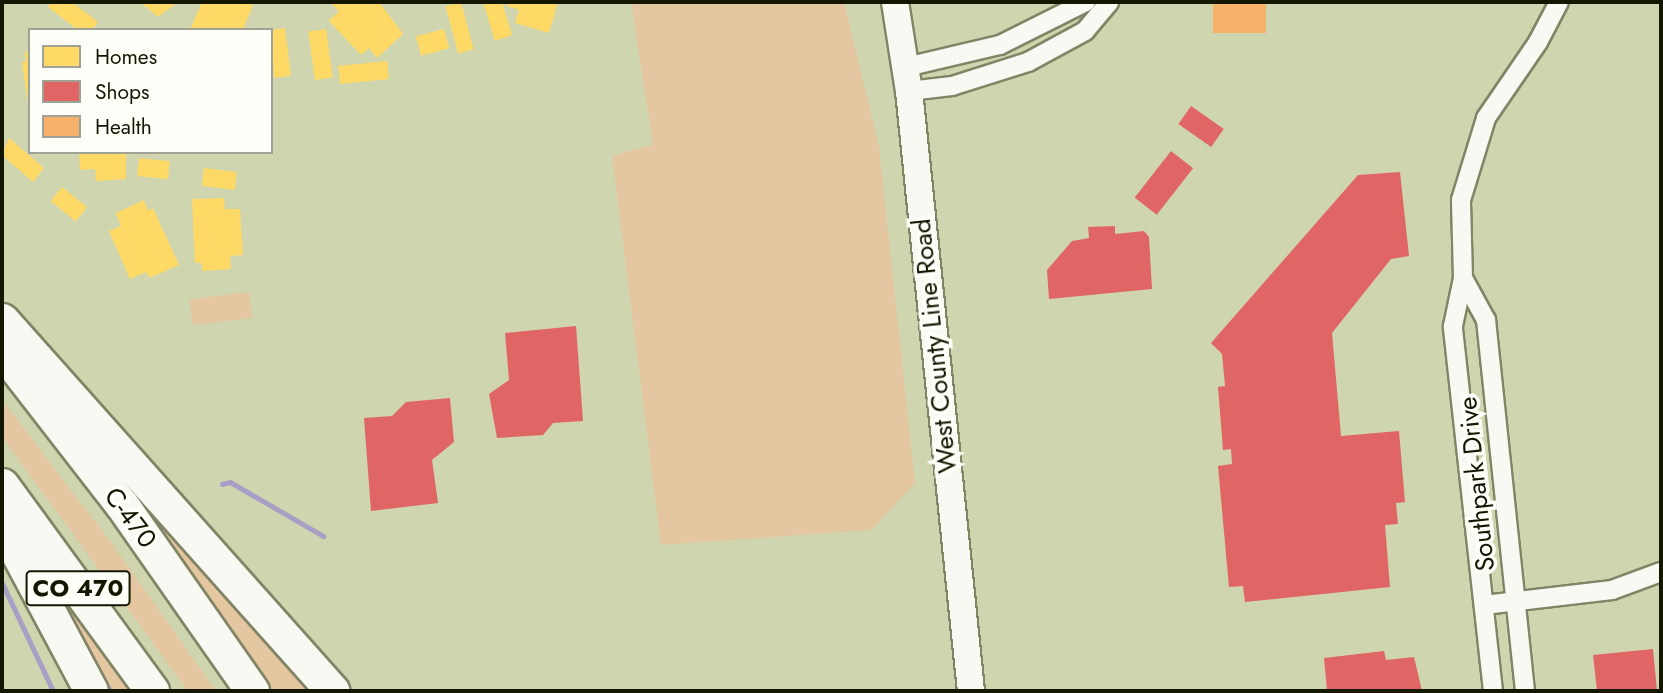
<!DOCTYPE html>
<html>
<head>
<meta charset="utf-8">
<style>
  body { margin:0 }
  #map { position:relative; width:1663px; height:693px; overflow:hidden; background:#cfd5ae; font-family:Jost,sans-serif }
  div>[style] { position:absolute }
  .green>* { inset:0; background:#e4c7a0; transform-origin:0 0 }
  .homes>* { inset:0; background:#ffd966; transform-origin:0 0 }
  .shops>* { inset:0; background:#e06666; transform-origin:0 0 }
  .health>* { inset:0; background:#f6b26b; transform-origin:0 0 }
  .stream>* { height:5px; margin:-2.5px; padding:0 2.5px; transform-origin:2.5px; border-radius:2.5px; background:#a99ec5 }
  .roads { filter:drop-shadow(2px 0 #818566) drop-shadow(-2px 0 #818566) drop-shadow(0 2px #818566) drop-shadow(0 -2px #818566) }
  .minor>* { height:18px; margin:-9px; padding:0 9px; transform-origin:9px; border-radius:9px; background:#f8f9f3 }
  .secondary>* { height:26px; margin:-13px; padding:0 13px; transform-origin:13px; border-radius:13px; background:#f8f9f3 }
  .motorway>* { height:33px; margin:-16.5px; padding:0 16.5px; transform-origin:16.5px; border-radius:16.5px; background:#f8f9f3 }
  span { translate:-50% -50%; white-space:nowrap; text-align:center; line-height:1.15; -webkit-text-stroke:7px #fdfff8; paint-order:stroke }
  .shield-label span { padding:2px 5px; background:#fdfff8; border:2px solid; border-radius:5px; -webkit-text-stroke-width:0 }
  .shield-label { font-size:24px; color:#141700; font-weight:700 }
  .street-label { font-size:26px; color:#141700 }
  .frame { position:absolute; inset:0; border:4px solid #141700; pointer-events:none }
  .legend { position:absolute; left:28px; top:28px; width:245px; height:126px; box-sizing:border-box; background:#fdfff8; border:2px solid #a0a295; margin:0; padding:9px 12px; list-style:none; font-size:21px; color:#141700 }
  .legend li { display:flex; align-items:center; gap:14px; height:35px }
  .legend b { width:35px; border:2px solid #a0a295 }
</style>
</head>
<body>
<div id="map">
  <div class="green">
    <i style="clip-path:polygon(631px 2px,844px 2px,879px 147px,915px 483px,871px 530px,661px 545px,612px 156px,653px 145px)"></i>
    <i style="left:249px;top:292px;width:26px;height:60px;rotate:83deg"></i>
    <i style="clip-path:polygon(2px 400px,110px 541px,216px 691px,188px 691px,2px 437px)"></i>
    <i style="clip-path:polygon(137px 489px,316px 691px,273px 691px,133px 492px)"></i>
    <i style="clip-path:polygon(65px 600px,130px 691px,104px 691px,60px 603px)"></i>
  </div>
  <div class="homes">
    <i style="clip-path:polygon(52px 2px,72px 2px,98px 22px,92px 30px,78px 30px,48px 7px)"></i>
    <i style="clip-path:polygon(140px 2px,178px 2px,158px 17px)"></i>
    <i style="clip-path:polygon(202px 2px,246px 2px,253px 5px,243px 30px,190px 30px)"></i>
    <i style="clip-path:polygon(330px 2px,379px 2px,403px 34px,377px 58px,369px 48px,361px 55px,329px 21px,339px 11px)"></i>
    <i style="left:461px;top:2px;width:49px;height:16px;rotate:75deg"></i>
    <i style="clip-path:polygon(483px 2px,502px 2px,512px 35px,495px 41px)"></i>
    <i style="clip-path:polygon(508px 2px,558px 2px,549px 33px,515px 23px,519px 10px,507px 6px)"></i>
    <i style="clip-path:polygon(285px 28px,291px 76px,274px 78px,271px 30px)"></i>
    <i style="left:326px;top:29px;width:49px;height:18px;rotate:82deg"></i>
    <i style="left:444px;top:29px;width:20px;height:29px;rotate:75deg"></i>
    <i style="clip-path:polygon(30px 51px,30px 102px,28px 102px,22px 62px,26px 62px,25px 52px)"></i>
    <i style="left:387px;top:61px;width:18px;height:49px;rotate:84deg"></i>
    <i style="clip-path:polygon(9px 138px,44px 168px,33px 182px,2px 155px)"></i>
    <i style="clip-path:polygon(79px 152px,126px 152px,126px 179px,96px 181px,95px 169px,80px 170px)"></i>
    <i style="left:139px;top:158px;width:31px;height:18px;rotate:6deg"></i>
    <i style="left:204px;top:168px;width:33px;height:18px;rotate:7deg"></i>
    <i style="left:62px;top:187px;width:32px;height:18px;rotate:39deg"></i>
    <i style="clip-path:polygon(224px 198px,225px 209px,240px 209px,243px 255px,230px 256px,231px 269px,202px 271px,202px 263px,195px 263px,192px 199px)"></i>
    <i style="clip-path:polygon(144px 200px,148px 211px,153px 208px,179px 265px,149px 278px,146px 272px,130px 279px,109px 231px,121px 226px,116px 213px)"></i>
  </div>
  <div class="shops">
    <i style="left:1191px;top:106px;width:40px;height:22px;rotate:35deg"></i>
    <i style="left:1171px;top:151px;width:28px;height:59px;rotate:38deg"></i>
    <i style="clip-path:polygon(1400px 172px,1409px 256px,1391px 259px,1332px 333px,1341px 436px,1399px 431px,1405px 502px,1396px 503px,1398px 524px,1385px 525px,1390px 587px,1245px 602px,1243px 586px,1229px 587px,1218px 466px,1232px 464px,1231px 449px,1223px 450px,1218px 387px,1225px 386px,1222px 354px,1211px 343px,1358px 175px)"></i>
    <i style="clip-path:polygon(1115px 226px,1115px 234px,1144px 231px,1149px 237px,1152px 289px,1049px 299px,1047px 270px,1072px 241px,1089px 238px,1088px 227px)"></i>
    <i style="clip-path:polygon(576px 326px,583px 421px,553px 423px,543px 435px,497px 438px,489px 394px,509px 380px,505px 333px)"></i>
    <i style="clip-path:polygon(450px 398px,454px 442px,432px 460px,438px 503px,371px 511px,364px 418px,392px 416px,406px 402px)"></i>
    <i style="clip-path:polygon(1653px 649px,1657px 691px,1597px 691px,1593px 655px)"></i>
    <i style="clip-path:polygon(1384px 651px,1386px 660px,1414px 657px,1422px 691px,1327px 691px,1324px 658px)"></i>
  </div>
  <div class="health">
    <i style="left:1213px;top:2px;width:53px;height:31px"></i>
  </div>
  <div class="stream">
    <i style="left:222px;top:484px;width:8px;rotate:-14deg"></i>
    <i style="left:230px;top:482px;width:108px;rotate:30.1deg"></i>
    <i style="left:2px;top:583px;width:119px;rotate:64.7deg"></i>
    <i style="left:108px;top:687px;width:4px;rotate:63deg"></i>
  </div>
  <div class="roads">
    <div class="minor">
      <i style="left:906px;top:67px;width:97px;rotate:-13.2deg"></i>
      <i style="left:1000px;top:45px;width:96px;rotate:-26.6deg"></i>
      <i style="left:909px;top:91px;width:43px;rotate:-6.6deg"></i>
      <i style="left:952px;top:86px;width:80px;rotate:-17.5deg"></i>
      <i style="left:1028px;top:62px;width:65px;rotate:-28.5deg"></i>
      <i style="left:1085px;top:31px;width:38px;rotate:-50deg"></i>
      <i style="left:1463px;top:278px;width:48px;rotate:61.3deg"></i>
      <i style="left:1486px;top:320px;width:373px;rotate:84deg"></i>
      <i style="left:1484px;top:605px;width:129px;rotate:-6.7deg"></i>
      <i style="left:1612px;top:590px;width:52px;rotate:-20.2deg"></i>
      <i style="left:1493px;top:691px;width:367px;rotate:-96.3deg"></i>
      <i style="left:1453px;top:326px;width:49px;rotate:-78.2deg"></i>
      <i style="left:1463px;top:278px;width:78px;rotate:-91.5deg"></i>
      <i style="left:1461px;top:200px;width:86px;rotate:-73deg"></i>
      <i style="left:1486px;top:118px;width:92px;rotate:-55.6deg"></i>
      <i style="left:1538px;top:42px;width:45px;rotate:-62.3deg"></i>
    </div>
    <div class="secondary">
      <i style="left:895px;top:2px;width:90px;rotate:81.1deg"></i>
      <i style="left:909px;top:91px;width:603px;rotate:84.1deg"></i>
    </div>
    <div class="motorway">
      <i style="left:2px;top:320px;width:497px;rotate:48.3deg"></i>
      <i style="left:7px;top:357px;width:187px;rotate:52.2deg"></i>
      <i style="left:122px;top:505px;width:227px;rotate:55deg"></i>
      <i style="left:2px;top:485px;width:255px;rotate:53.9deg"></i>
      <i style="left:2px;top:524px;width:189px;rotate:61.9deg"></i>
    </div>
  </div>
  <div class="shield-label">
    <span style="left:78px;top:588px">CO 470</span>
  </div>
  <div class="street-label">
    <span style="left:935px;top:346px;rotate:-96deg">West County Line Road</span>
    <span style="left:1477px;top:484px;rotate:-96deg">Southpark Drive</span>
    <span style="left:130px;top:518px;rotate:53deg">C-470</span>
  </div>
  <div class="frame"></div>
  <ul class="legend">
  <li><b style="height:19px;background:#ffd966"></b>Homes</li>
  <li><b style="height:19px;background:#e06666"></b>Shops</li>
  <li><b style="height:19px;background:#f6b26b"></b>Health</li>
  </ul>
</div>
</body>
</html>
